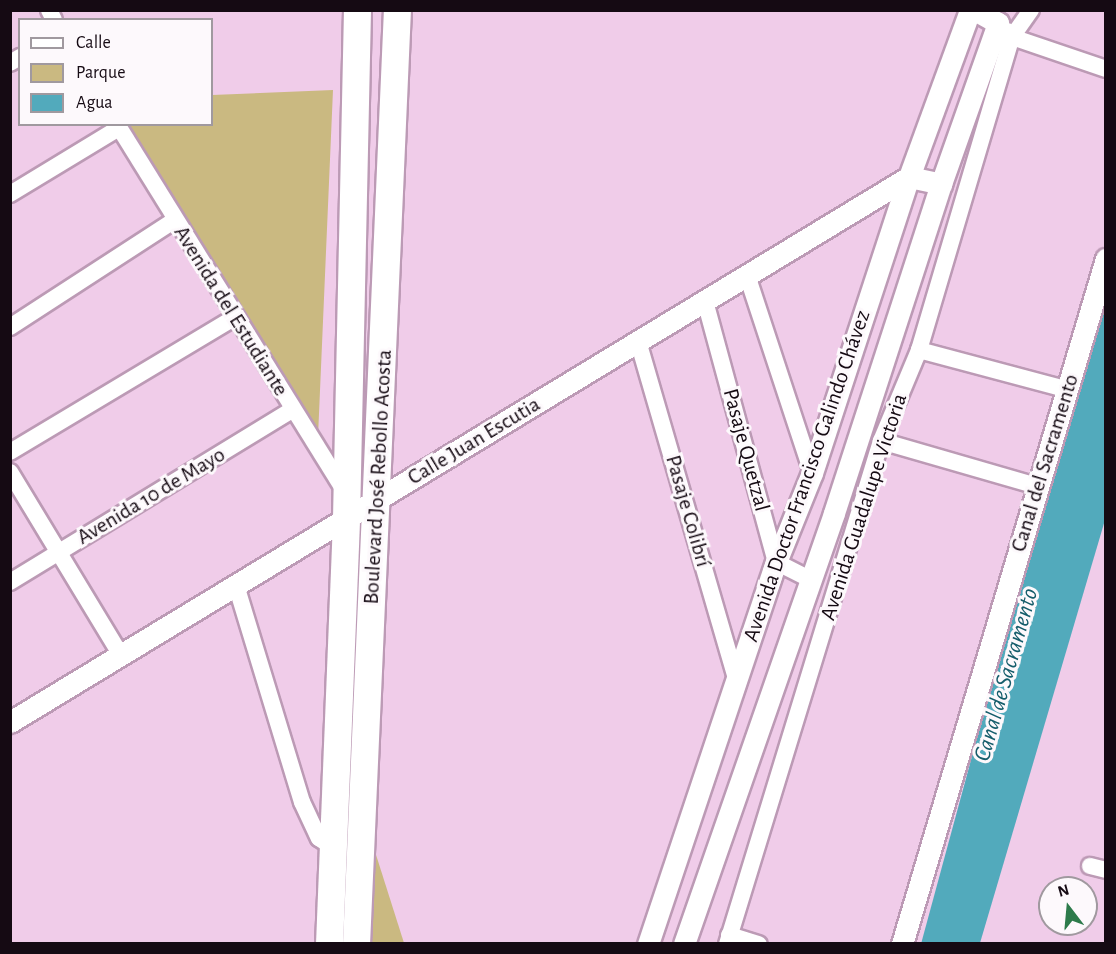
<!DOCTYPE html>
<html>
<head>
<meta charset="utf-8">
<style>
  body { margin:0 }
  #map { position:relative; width:1116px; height:954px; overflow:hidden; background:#f0cce9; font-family:"Alegreya Sans",sans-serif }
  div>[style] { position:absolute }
  .green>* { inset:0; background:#cab981 }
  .water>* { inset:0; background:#52aabc }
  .roads { filter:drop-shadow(2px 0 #bc9ab5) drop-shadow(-2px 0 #bc9ab5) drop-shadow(0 2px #bc9ab5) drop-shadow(0 -2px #bc9ab5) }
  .minor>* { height:16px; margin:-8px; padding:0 8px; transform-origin:8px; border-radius:8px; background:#fff }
  .tertiary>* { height:21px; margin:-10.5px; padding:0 10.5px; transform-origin:10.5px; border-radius:10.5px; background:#fff }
  .primary>* { height:27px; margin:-13.5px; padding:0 13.5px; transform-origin:13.5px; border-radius:13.5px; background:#fff }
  span { translate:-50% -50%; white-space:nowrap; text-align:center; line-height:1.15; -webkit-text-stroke:6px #fdf9fc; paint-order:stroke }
  .street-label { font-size:22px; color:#150a13 }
  .water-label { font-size:24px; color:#155d6b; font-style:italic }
  .frame { position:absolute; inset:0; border:12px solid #150a13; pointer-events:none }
  .legend { position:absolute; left:18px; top:18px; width:195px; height:108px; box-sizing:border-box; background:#fdf9fc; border:2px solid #a0999f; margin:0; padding:8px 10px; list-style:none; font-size:18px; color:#150a13 }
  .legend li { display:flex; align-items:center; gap:12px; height:30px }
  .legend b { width:30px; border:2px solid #a0999f }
  .north { position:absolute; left:1038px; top:876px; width:60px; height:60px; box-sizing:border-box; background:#fdf9fc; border:2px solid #a0999f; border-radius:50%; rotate:344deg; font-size:16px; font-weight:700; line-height:24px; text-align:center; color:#150a13 }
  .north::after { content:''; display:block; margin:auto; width:21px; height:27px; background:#2d7b4b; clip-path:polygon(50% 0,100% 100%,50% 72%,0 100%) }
</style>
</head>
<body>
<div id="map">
  <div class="green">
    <i style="clip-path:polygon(333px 90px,318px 437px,128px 125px,212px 124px,212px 95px)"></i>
    <i style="clip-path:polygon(371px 839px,404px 943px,371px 943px)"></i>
  </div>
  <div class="water">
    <i style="clip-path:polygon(1105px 299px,1105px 520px,980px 943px,921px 944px,1024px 565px)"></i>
  </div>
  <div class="roads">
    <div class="minor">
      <i style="left:49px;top:10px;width:11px;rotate:63deg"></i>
      <i style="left:1007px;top:31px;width:8px;rotate:50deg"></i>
      <i style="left:1012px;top:37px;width:99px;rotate:18.8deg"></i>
      <i style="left:10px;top:63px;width:12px;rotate:-31deg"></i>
      <i style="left:117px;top:124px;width:435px;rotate:58.2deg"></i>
      <i style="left:10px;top:194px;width:127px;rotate:-31.2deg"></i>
      <i style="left:747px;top:275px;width:208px;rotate:71.8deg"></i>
      <i style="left:705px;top:301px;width:270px;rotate:74.8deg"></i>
      <i style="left:776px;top:562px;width:39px;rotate:27deg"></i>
      <i style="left:10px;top:327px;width:197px;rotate:-33deg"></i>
      <i style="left:638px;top:341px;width:354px;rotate:73.8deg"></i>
      <i style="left:919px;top:350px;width:155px;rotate:14.9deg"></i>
      <i style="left:881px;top:441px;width:162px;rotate:16.1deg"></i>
      <i style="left:10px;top:452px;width:261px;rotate:-30.9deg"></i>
      <i style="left:10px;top:472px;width:214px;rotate:58.8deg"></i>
      <i style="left:10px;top:582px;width:330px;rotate:-31.4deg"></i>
      <i style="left:236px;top:585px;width:227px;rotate:73.1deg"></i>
      <i style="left:302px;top:802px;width:40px;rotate:65deg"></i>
      <i style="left:319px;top:838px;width:14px;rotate:34deg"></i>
      <i style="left:1090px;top:866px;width:16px;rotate:14deg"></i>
      <i style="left:729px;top:935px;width:31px;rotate:17deg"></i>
      <i style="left:727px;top:944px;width:526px;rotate:-72.98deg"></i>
      <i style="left:881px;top:441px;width:99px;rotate:-67.3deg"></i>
      <i style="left:919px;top:350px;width:327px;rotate:-73.5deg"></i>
      <i style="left:1012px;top:37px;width:33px;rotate:-55deg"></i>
    </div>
    <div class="tertiary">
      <i style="left:10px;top:722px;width:1051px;rotate:-31.23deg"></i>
      <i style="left:909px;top:177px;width:33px;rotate:12deg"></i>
      <i style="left:648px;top:944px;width:403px;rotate:-71.5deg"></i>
      <i style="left:776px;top:562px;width:96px;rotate:-68deg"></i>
      <i style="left:812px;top:473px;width:311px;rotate:-71.9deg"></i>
      <i style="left:909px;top:177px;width:178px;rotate:-69.9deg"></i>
      <i style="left:684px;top:944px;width:456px;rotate:-70.8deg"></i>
      <i style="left:834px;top:513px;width:346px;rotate:-72deg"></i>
      <i style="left:941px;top:184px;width:171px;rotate:-70.5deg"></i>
      <i style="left:998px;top:23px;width:26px;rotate:-151deg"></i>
      <i style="left:902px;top:944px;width:715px;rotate:-73.42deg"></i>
    </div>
    <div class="primary">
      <i style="left:329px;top:944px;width:426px;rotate:-87.7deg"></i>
      <i style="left:346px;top:518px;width:508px;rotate:-88.76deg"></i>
      <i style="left:356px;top:944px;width:935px;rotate:-87.49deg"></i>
    </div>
  </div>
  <div class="street-label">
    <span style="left:231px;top:311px;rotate:58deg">Avenida del Estudiante</span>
    <span style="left:474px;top:441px;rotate:-31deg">Calle Juan Escutia</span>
    <span style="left:746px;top:450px;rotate:75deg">Pasaje Quetzal</span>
    <span style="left:1045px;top:463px;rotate:-73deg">Canal del Sacramento</span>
    <span style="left:807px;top:476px;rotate:-71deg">Avenida Doctor Francisco Galindo Chávez</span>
    <span style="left:378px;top:477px;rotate:-87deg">Boulevard José Rebollo Acosta</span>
    <span style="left:151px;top:496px;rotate:-31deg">Avenida 10 de Mayo</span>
    <span style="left:864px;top:507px;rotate:-72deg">Avenida Guadalupe Victoria</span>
    <span style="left:688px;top:511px;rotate:74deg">Pasaje Colibrí</span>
  </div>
  <div class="water-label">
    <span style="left:1007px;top:675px;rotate:-74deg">Canal de Sacramento</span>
  </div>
  <div class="frame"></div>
  <ul class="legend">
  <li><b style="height:8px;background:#fff"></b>Calle</li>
  <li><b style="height:16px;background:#cab981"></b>Parque</li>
  <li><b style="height:16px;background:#52aabc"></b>Agua</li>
  </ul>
  <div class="north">N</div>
</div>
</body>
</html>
